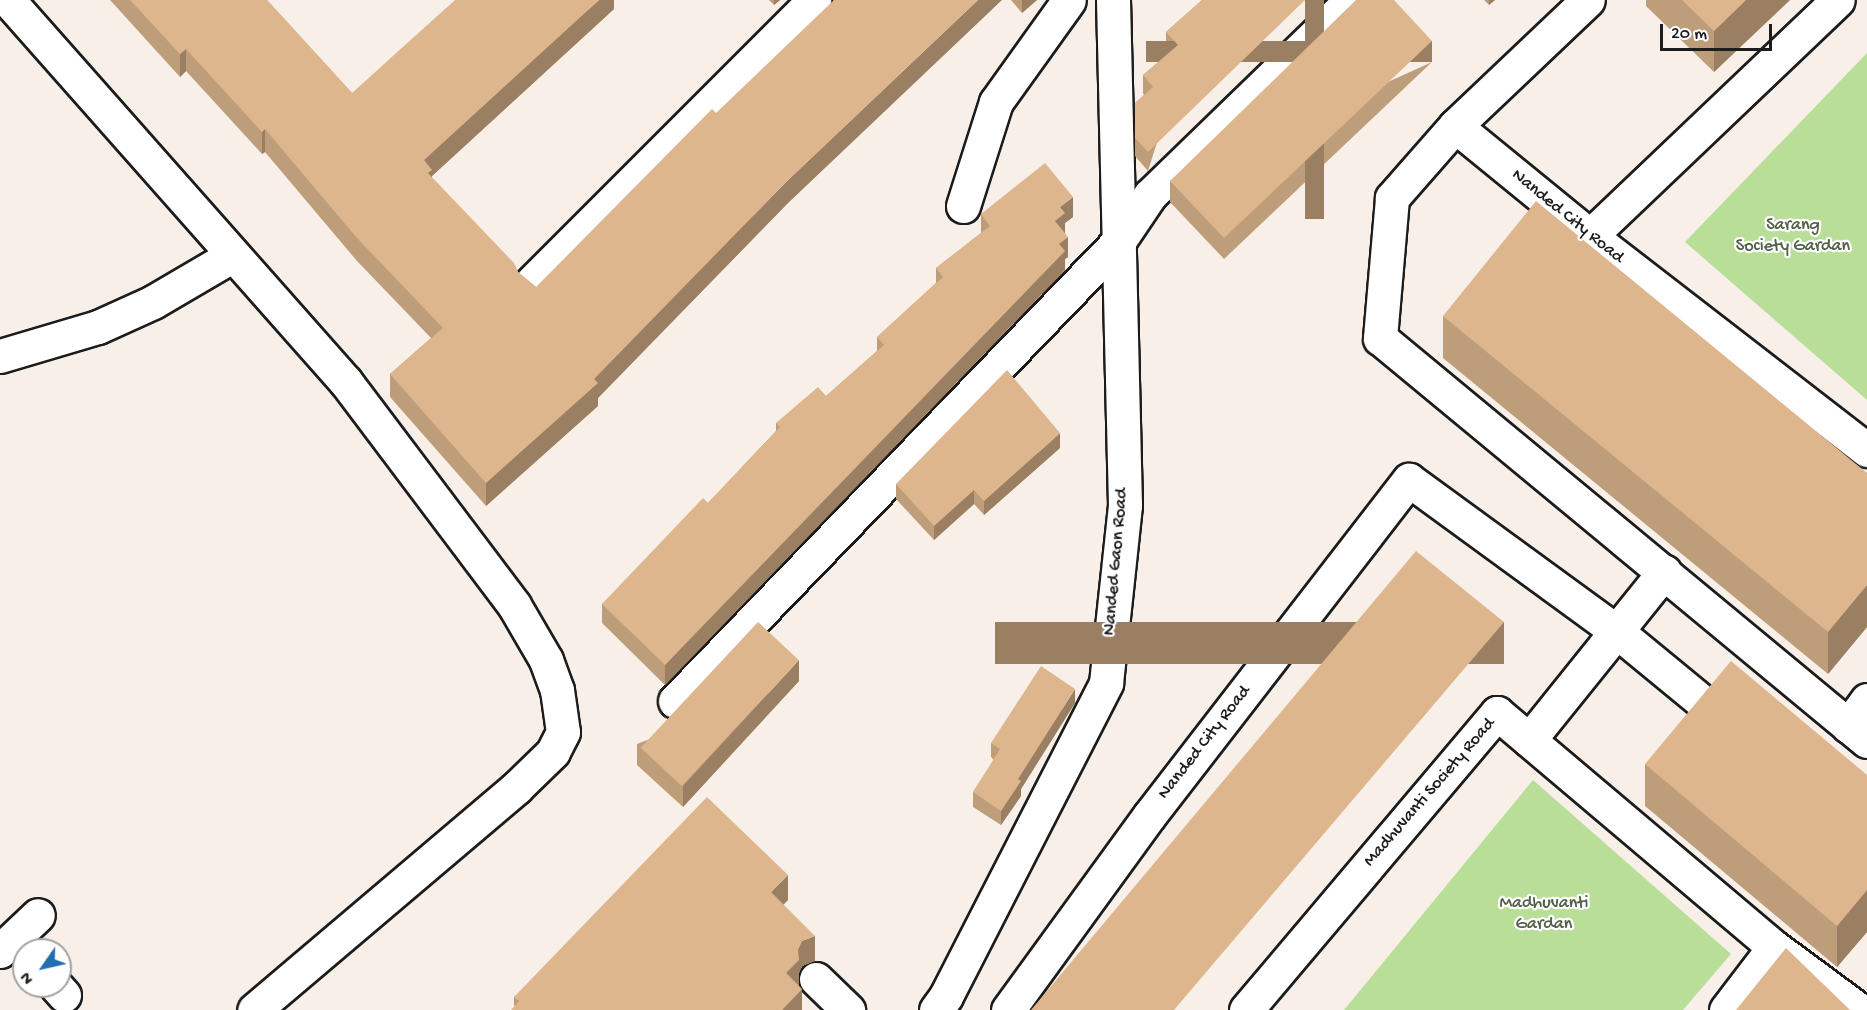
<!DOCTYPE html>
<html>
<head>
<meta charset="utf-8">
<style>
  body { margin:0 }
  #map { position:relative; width:1867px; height:1010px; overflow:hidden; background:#f8f0e8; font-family:"Gochi Hand",sans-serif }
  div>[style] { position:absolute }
  .green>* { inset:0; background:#b9de98 }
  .roads { filter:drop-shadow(2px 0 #1c1c1c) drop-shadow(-2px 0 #1c1c1c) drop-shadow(0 2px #1c1c1c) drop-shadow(0 -2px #1c1c1c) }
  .minor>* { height:33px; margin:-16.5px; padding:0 16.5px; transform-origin:16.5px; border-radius:16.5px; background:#fff }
  .wall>* { inset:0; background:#be9d7a }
  .shaded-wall>* { inset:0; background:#9b7f63; transform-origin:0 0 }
  .building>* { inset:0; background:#ddb68e; transform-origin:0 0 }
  span { translate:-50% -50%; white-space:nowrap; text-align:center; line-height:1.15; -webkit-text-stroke:4.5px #fff; paint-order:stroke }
  .street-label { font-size:18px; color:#1c1c1c }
  .park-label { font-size:18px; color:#536047 }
  .north { position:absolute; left:12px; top:938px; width:60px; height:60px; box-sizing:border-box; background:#fff; border:2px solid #a4a4a4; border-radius:50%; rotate:236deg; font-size:16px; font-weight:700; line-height:24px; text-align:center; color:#1c1c1c }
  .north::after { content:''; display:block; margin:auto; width:21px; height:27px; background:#1f6fb2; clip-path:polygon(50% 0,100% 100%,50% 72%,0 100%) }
  .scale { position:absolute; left:1660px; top:24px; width:112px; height:27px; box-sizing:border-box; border:3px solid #1c1c1c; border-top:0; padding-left:8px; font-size:18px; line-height:21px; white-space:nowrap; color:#1c1c1c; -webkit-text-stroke:4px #fff; paint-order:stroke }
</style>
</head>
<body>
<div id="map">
  <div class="green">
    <i style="clip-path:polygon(1867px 53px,1867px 400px,1685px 242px)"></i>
    <i style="clip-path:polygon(1533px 780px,1731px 954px,1683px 1010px,1344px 1010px)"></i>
  </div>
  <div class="roads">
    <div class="minor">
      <i style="left:8px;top:0;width:510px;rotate:48.5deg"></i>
      <i style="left:346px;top:382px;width:279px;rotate:53deg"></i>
      <i style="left:514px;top:605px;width:64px;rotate:59.8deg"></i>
      <i style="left:546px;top:660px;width:32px;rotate:70deg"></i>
      <i style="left:557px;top:690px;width:42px;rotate:81.9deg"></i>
      <i style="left:563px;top:732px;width:22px;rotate:117deg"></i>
      <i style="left:553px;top:752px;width:52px;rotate:135.8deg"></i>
      <i style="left:516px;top:788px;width:343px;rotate:139.7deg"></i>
      <i style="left:1455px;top:126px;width:183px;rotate:-43.5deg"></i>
      <i style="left:963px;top:206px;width:109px;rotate:-72.4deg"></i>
      <i style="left:996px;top:102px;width:125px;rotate:-54.4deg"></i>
      <i style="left:1590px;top:236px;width:342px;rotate:-43.6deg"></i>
      <i style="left:532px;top:282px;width:399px;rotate:-45deg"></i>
      <i style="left:0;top:356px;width:102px;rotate:-16.5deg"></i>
      <i style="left:98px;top:327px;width:60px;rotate:-24.4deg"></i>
      <i style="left:153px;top:302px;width:93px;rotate:-30.4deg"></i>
      <i style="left:1867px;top:450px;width:350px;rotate:-142.3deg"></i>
      <i style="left:1590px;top:236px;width:174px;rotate:-140.8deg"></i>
      <i style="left:1455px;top:126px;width:96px;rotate:131.2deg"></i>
      <i style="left:1392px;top:198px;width:141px;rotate:94.9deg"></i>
      <i style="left:1380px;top:338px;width:632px;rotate:39.61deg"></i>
      <i style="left:675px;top:701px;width:639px;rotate:-46.01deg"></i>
      <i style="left:1119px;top:241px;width:55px;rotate:-56deg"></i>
      <i style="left:1150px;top:195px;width:280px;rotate:-44.1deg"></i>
      <i style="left:1848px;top:726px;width:32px;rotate:-54deg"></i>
      <i style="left:1529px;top:740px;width:216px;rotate:-51.2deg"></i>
      <i style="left:0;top:951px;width:52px;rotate:-43.5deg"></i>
      <i style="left:816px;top:979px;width:45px;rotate:44.1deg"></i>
      <i style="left:56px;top:986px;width:12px;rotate:48deg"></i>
      <i style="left:936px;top:1010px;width:17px;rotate:-54deg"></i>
      <i style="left:946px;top:996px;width:352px;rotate:-62.9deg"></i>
      <i style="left:1106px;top:683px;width:179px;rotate:-83.9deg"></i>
      <i style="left:1125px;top:505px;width:505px;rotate:-91.36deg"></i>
      <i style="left:1008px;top:1010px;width:240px;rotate:-54deg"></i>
      <i style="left:1149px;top:816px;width:425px;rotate:-52.3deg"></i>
      <i style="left:1409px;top:480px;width:255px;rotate:36.1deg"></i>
      <i style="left:1615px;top:630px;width:109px;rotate:39.4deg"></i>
      <i style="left:1246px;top:1010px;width:389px;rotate:-49.8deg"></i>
      <i style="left:1497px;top:713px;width:363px;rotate:40.2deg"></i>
      <i style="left:1726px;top:1010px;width:79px;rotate:-52.7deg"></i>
      <i style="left:1774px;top:947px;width:106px;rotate:36.5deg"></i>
    </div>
  </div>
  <div class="wall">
    <i style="clip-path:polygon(110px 0,267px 0,352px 93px,614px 0,614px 9px,432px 176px,432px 178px,518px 272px,536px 287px,786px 205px,598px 398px,598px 406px,486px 506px,390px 397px,390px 374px,431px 338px,357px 261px,265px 152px,262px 154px,186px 71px,180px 77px)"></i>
    <i style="clip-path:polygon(769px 0,780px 0,774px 5px)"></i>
    <i style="clip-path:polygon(1011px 0,1037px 0,1022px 13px)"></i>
    <i style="clip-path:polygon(1202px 0,1148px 171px,1135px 156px,1135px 103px,1144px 95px,1143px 93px,1143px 75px,1169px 53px,1166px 50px,1166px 32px)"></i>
    <i style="clip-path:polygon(1484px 0,1495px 0,1489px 5px)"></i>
    <i style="clip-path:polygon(1646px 0,1790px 0,1714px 72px,1646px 6px)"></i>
    <i style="clip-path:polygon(1432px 62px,1224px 259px,1170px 202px,1170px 181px)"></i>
    <i style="clip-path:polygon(981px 214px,1073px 217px,1065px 223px,1065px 233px,1068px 257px,1065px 259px,1065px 270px,665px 685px,602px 623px,602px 604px,708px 503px,776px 431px,776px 423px,826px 396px,877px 351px,877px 337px,936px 283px,936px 268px,981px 233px)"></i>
    <i style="clip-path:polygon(1443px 316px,1867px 473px,1867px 627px,1828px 674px,1443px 358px)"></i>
    <i style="clip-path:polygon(1060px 448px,984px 515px,974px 504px,934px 540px,896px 499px,896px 484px)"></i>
    <i style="clip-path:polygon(799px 681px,683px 807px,637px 765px,637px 744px)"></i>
    <i style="clip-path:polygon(1075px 703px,1021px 789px,1021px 796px,1001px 825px,973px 807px,973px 792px,994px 760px,991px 757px,991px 743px)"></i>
    <i style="clip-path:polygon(1645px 764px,1867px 775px,1867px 932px,1837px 967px,1645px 806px)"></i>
    <i style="clip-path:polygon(788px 900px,783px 904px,815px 961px,802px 966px,799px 973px,799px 985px,802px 1010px,514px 1006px,514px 997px)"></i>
  </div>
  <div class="shaded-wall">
    <i style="clip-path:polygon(599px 0,614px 0,614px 9px,432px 176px,432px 193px,424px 160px)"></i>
    <i style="clip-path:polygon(774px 0,780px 0,774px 5px)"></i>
    <i style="clip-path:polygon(978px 0,1002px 0,786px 205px,598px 398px,598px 406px,486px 506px,486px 483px,594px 379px,786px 182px)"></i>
    <i style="clip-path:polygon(1022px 0,1037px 0,1022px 13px)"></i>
    <i style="left:1305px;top:0;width:19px;height:219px"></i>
    <i style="clip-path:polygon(1489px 0,1495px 0,1489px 5px)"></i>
    <i style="clip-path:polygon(1746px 0,1790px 0,1714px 72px,1714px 31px)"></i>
    <i style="left:1432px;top:41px;width:21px;height:286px;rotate:90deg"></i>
    <i style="clip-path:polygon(186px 49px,186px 71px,180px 77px,180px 54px)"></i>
    <i style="clip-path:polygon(265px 129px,265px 152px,262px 154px,262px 132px)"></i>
    <i style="clip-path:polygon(1073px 197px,1073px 217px,1065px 223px,1065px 233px,1055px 241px,1055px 221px,1060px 207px)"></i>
    <i style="clip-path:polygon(1068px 237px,1068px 257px,1065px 259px,1065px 270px,665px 685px,665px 665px,1059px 244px)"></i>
    <i style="clip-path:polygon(1060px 433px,1060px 448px,984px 515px,984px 501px)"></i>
    <i style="clip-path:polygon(974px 490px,974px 504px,934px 540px,934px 526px)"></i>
    <i style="clip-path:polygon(1867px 585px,1867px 627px,1828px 674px,1828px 632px)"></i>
    <i style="left:1504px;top:622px;width:42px;height:509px;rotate:90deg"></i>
    <i style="clip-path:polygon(799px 660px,799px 681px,683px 807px,683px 786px)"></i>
    <i style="clip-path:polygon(1075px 689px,1075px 703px,1021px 789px,1021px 796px,1001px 825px,1001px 811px,1018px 779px)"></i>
    <i style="clip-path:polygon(788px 875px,788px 900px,771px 918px,771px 892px)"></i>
    <i style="clip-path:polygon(1867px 890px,1867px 932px,1837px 967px,1837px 926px)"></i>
    <i style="clip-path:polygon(815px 936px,815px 961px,802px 966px,799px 973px,799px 986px,786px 973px,802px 941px)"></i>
    <i style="clip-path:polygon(802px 989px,802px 1010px,782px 1010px)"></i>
  </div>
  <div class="building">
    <i style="clip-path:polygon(130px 0,267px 0,352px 93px,455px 0,599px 0,424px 160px,432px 170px,428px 173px,514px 263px,518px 272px,536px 287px,712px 109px,716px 113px,834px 0,978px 0,786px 182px,594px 379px,598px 383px,486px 483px,390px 374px,443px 328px,357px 238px,265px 129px,262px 132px,186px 49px,180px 54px)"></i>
    <i style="clip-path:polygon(1202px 0,1305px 0,1148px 152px,1135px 138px,1135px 103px,1153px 87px,1143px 75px,1178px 45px,1166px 32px)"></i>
    <i style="clip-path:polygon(1356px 0,1394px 0,1432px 41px,1224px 238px,1170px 181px)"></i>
    <i style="clip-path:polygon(1682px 0,1746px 0,1714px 31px)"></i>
    <i style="clip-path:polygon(1045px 163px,1073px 197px,1060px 207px,1065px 213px,1055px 221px,1068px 237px,1059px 244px,1065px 251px,665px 665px,602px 604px,703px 498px,708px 503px,780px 427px,776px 423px,818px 387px,826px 396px,884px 345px,877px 337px,943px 277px,936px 268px,990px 226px,981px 214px)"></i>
    <i style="clip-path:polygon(1536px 201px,1867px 473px,1867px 585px,1828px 632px,1443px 316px)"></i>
    <i style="clip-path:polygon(1007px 370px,1060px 433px,984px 501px,974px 490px,934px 526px,896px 484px)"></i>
    <i style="clip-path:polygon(1416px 551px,1504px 622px,1174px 1010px,1031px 1010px)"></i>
    <i style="left:758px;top:622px;width:56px;height:172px;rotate:43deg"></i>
    <i style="clip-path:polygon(1731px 661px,1867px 775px,1867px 890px,1837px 926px,1645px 764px)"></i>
    <i style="clip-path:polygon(1041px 666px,1075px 689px,1018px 779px,1021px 781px,1001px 811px,973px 792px,1000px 749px,991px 743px)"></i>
    <i style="clip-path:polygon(707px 797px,788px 875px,771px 892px,815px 936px,802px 941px,798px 950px,799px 960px,786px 973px,802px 989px,782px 1010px,511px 1010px,519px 1001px,514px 997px)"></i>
    <i style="clip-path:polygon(1786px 948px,1850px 1010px,1736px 1010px)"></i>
  </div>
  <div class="street-label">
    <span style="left:1567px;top:217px;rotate:39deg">Nanded City Road</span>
    <span style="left:1117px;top:562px;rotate:-85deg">Nanded Gaon Road</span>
    <span style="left:1205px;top:743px;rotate:-52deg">Nanded City Road</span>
    <span style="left:1430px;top:793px;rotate:-49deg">Madhuvanti Society Road</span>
  </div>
  <div class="park-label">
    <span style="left:1793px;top:237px">Sarang<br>Society Gardan</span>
    <span style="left:1544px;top:915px">Madhuvanti<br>Gardan</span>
  </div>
  <div class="north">N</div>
  <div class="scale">20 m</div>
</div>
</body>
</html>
